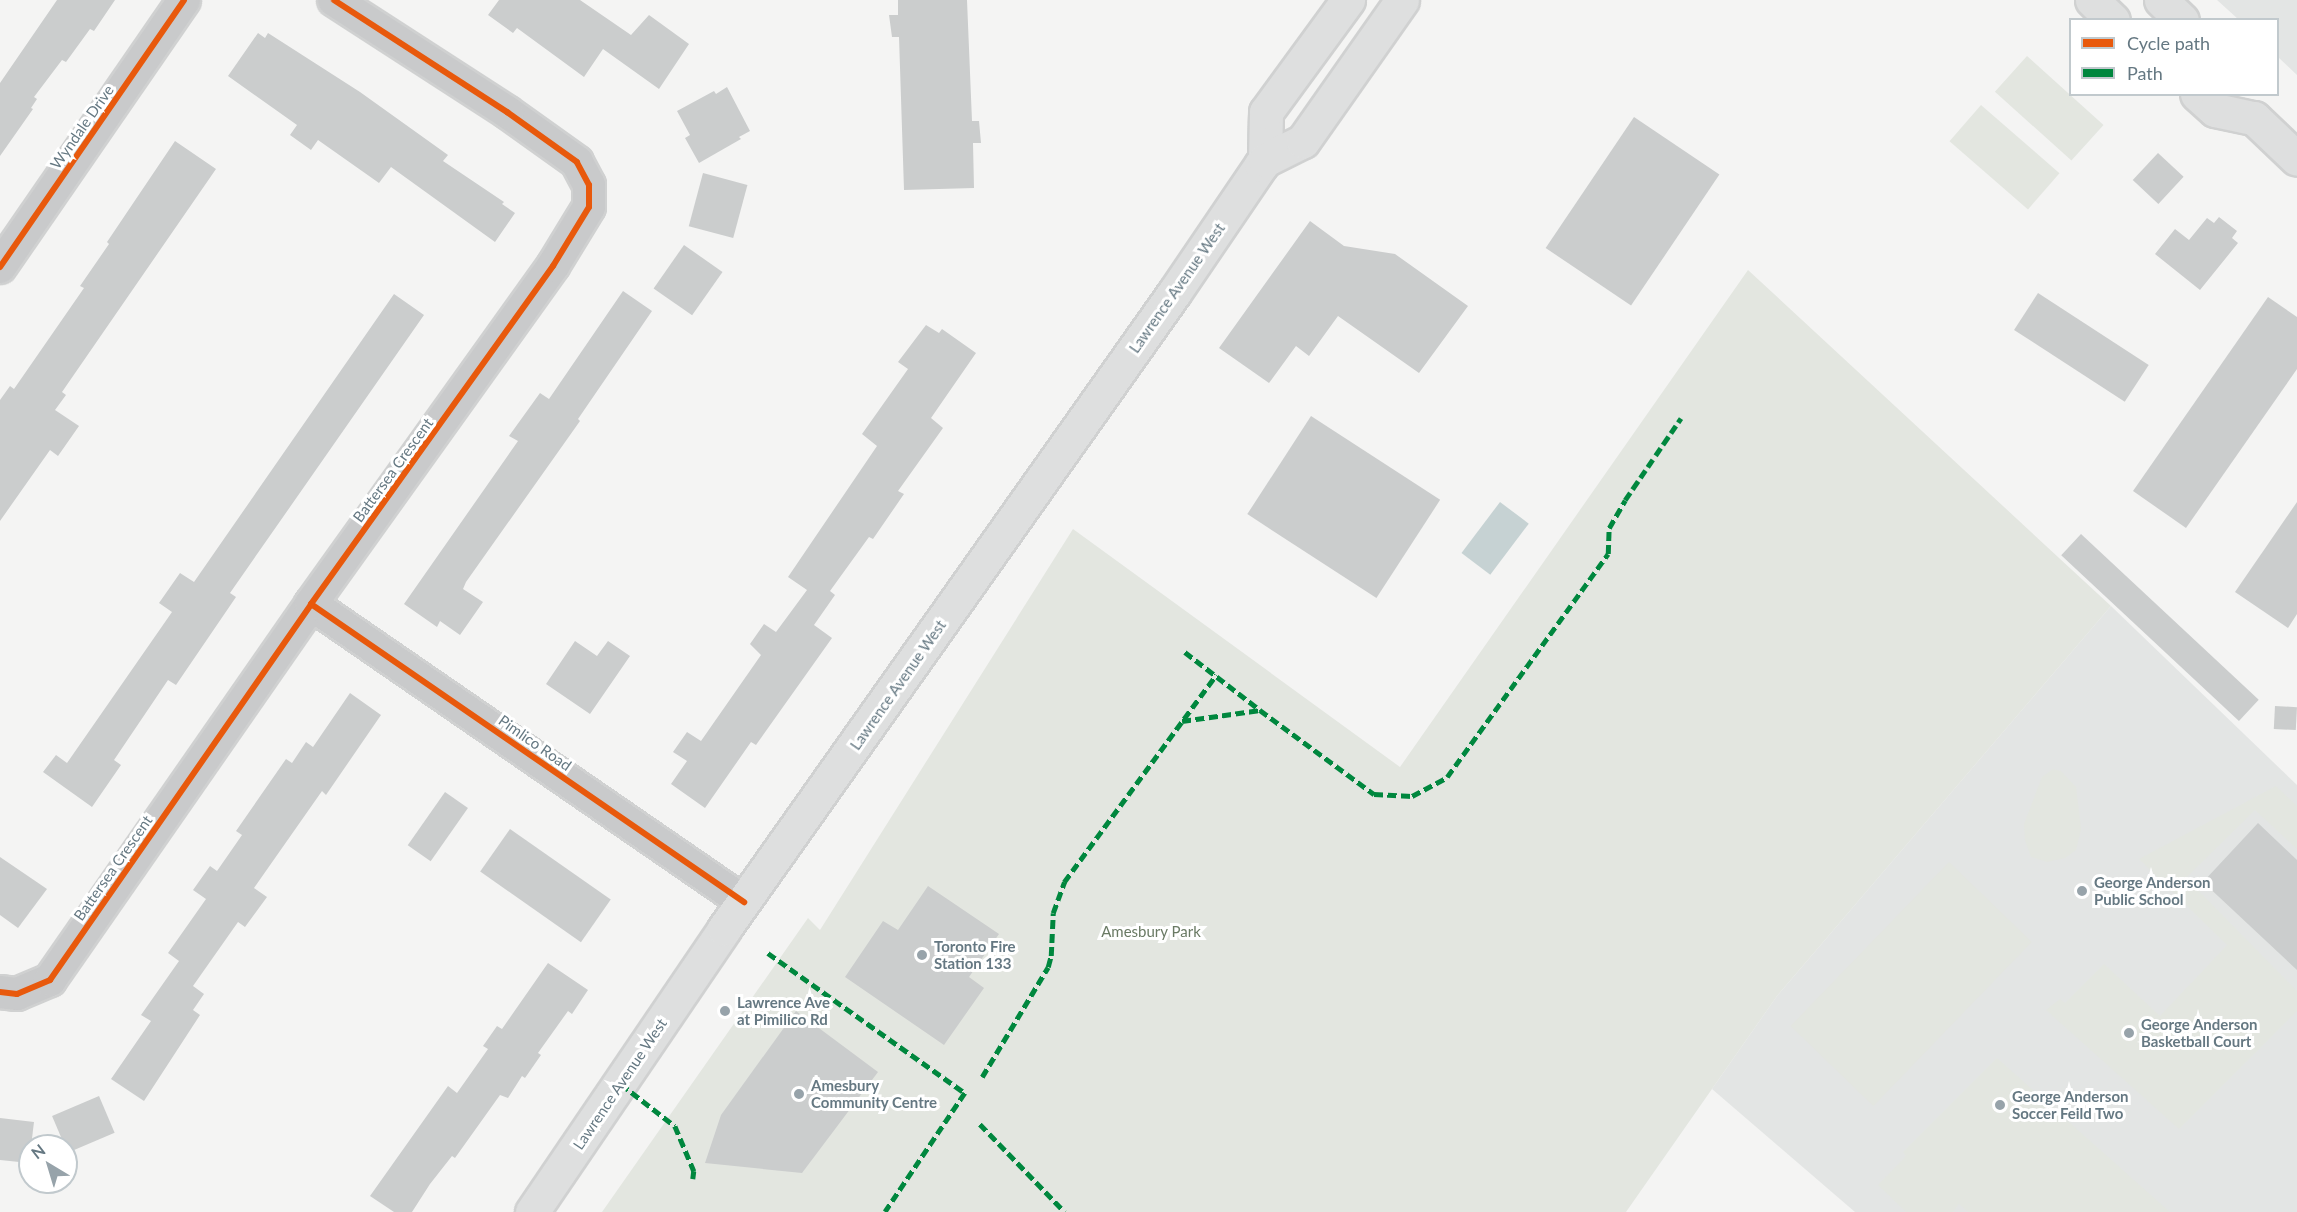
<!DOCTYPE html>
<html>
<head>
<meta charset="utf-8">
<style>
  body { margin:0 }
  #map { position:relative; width:2297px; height:1212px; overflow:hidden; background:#f4f4f3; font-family:Lato,sans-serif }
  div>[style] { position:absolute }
  .built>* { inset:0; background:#e3e5e4 }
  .green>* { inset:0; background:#e3e6e0; transform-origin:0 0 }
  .water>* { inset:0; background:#c6d2d3; transform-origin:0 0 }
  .building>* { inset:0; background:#cbcdcd; transform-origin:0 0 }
  .roads { filter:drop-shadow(2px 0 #d0d1d1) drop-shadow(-2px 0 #d0d1d1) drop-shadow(0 2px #d0d1d1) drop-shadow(0 -2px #d0d1d1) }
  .minor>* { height:32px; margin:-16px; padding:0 16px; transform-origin:16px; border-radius:16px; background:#c9cacb }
  .major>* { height:33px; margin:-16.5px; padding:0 16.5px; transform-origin:16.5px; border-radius:16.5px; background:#dedfdf }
  .quiet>* { height:4.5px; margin-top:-2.25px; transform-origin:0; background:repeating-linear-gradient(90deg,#00873e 0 9px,transparent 0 13.5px) }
  .cycleway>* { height:6px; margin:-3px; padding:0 3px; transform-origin:3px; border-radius:3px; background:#e8590c }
  .dots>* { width:16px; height:16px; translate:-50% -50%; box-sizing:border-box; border:3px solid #fff; border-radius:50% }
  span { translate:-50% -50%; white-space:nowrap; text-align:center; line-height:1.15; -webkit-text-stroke:6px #fff; paint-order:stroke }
  .street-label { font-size:15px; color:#657882 }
  .poi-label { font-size:15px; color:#657882; font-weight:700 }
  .left { translate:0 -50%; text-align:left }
  .park-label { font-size:15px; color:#6a7a64 }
  .legend { position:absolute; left:2069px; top:18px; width:210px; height:78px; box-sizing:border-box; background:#fff; border:2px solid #c1c9cd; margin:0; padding:8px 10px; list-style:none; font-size:18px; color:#657882 }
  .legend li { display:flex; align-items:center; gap:12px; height:30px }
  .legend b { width:30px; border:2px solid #c1c9cd }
  .north { position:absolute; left:18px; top:1134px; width:60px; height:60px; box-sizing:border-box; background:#fff; border:2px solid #c1c9cd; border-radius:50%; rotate:322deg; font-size:16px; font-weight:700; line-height:24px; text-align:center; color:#657882 }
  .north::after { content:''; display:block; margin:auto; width:21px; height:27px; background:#97a3aa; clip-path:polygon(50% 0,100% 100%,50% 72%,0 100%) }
</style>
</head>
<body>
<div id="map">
  <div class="built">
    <i style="clip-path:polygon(2217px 0,2297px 0,2297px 75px,2278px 57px,2278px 20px,2238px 19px)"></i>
    <i style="clip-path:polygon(2111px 606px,2297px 785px,2297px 1212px,1855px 1212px,1712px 1089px,1777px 996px)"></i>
  </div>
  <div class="green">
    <i style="left:2027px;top:56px;width:103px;height:48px;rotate:42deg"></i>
    <i style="left:1981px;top:105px;width:104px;height:48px;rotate:41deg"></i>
    <i style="clip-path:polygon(1748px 270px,2111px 606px,1777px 996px,1626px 1212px,602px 1212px,808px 918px,820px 930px,1073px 529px,1400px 767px)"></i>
    <i style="clip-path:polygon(2053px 769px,2061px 771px,2076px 787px,2081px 829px,2076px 850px,2065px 858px,2047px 862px,2031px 857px,2025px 840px,2024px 824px,2042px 777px)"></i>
    <i style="clip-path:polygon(2276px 786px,2297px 806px,2297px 849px,2255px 810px,2186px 878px,2297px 991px,2297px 1011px,2179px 1129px,2046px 1010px,2060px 999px,2065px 1003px,2104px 964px,2160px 1016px,2227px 945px,2139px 859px)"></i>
    <i style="left:1949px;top:862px;width:115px;height:228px;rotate:44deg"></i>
    <i style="clip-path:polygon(1997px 1058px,2170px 1212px,1968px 1212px,1959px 1204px,1953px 1212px,1906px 1212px,1878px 1185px,1906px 1156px,1903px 1152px)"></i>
  </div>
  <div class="water">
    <i style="left:1500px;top:502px;width:36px;height:64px;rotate:37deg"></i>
  </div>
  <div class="building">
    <i style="clip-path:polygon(57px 0,115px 0,94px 31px,90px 29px,66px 62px,62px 60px,34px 97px,37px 99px,31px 108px,33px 109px,0 156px,0 83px)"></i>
    <i style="clip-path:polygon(499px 0,580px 0,631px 35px,649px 15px,689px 44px,659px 89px,603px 49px,584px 77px,517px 28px,513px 33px,488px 15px)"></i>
    <i style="clip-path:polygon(898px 0,967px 0,972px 121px,979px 121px,981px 143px,973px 143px,974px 188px,904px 190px,899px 37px,892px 37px,889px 15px,898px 15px)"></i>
    <i style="clip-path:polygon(258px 33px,265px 38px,268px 33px,360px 92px,448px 155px,443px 161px,504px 202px,502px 204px,515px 213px,495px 242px,391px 167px,379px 183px,318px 140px,311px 150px,290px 135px,297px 125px,228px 76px)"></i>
    <i style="clip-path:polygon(727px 87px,750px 131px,739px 137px,741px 139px,699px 163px,685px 138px,690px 135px,677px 111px,714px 91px,716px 94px)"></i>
    <i style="left:1634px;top:117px;width:103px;height:158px;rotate:34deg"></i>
    <i style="clip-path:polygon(175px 141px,216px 169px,62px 392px,66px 395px,55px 410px,79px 426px,58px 456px,50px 450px,0 521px,0 400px,10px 386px,14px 389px,84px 288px,80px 286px,109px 244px,107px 242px)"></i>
    <i style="left:2158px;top:153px;width:35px;height:37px;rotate:43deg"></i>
    <i style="left:703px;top:173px;width:46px;height:55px;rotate:15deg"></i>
    <i style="clip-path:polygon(2219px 217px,2237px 231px,2232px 238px,2238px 243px,2200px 290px,2155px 254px,2175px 229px,2189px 240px,2207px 218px,2214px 223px)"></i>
    <i style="clip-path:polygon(1310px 221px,1344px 246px,1395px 254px,1468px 306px,1419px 373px,1338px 316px,1309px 356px,1296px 346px,1269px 383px,1219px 348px)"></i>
    <i style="left:684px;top:245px;width:47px;height:53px;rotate:35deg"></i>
    <i style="clip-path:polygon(623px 291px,652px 311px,578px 419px,580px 421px,466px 582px,463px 589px,483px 602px,460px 635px,440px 621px,437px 627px,404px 604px,518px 441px,509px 436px,540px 393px,549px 399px)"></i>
    <i style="left:2038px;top:293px;width:132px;height:44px;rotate:33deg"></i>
    <i style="clip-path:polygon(394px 294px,424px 315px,230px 593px,236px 597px,176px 685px,168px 680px,114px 760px,121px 765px,92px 807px,43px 772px,56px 755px,67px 763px,172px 612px,159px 603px,180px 573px,194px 582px)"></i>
    <i style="clip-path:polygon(2268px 297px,2297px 317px,2297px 369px,2186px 528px,2133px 491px)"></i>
    <i style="clip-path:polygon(926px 325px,939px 333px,942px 329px,976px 353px,931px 418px,943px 428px,898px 491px,904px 494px,873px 539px,869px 537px,830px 591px,835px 595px,814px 625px,832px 638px,756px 745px,751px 742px,705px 808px,671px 784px,687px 761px,673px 752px,687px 732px,701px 741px,761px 655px,750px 644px,764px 624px,776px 632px,807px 590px,788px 577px,877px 446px,862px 434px,908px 369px,898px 362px)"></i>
    <i style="left:1311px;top:416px;width:154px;height:117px;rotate:33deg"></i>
    <i style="clip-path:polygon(2297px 502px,2297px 614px,2288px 628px,2235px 592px)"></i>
    <i style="left:2081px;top:534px;width:243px;height:29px;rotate:43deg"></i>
    <i style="clip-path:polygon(575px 641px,597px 656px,608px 641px,630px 656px,590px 714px,546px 684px)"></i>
    <i style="clip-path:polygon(350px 693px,381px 715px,326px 795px,322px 791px,254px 888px,267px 897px,245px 927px,238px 922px,193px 986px,204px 994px,193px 1010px,200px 1015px,144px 1101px,111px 1079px,151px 1021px,141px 1015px,179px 961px,168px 953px,206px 899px,193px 890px,210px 866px,217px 871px,242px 835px,236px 831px,286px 759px,292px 763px,306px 742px,313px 747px)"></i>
    <i style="left:2275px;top:706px;width:22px;height:23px;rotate:3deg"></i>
    <i style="left:445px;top:792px;width:28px;height:65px;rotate:35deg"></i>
    <i style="clip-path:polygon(2258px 823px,2297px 860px,2297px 970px,2203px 882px)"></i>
    <i style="left:510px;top:829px;width:123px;height:52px;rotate:35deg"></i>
    <i style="clip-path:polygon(0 857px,47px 889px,18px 928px,0 915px)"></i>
    <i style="clip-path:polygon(928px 886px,999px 934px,969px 977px,984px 988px,944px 1045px,845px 977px,883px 921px,898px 930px)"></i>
    <i style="clip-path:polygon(548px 963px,588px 990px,572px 1014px,568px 1011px,538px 1053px,541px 1055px,525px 1078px,522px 1076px,508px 1098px,500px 1095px,455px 1158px,452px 1156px,430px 1184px,412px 1212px,394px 1212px,370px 1196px,448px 1086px,457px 1093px,488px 1049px,483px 1046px,497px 1026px,502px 1029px)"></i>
    <i style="clip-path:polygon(796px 1011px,878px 1072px,802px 1173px,705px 1163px,721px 1115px)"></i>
    <i style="left:99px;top:1096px;width:40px;height:51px;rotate:67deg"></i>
    <i style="clip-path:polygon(0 1118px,34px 1122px,29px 1163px,0 1160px)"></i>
  </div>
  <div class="roads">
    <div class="minor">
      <i style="left:0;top:267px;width:324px;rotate:-55.4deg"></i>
      <i style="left:311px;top:604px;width:526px;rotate:34.54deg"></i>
      <i style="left:0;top:992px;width:17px;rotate:7deg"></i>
      <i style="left:17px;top:994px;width:36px;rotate:-23deg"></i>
      <i style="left:50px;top:980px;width:458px;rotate:-55.2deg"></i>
      <i style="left:311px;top:604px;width:416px;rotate:-54.4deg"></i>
      <i style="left:553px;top:266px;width:69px;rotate:-58.6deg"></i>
      <i style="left:589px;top:207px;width:22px;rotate:-90deg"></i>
      <i style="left:589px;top:185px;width:26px;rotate:-118deg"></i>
      <i style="left:577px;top:162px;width:86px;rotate:-144.5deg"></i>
      <i style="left:507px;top:112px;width:206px;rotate:-147.1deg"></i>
    </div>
    <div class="major">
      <i style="left:2092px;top:0;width:29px;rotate:44deg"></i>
      <i style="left:2161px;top:0;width:29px;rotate:44deg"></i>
      <i style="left:2197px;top:94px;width:24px;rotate:42deg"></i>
      <i style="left:2215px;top:110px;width:40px;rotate:12deg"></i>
      <i style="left:2254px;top:118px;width:59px;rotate:43.6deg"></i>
      <i style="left:1265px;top:160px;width:48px;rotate:-88.8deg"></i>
      <i style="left:1266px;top:112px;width:139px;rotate:-53.8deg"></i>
      <i style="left:532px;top:1212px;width:342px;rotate:-55.8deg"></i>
      <i style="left:724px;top:929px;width:779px;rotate:-54.72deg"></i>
      <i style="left:1174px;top:293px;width:155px;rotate:-55.8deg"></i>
      <i style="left:1261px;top:165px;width:6px;rotate:-51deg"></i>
      <i style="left:1265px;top:160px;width:42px;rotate:-26.6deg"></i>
      <i style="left:1303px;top:141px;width:172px;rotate:-54.9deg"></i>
    </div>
  </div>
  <div class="quiet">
    <i style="left:1185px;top:652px;width:95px;rotate:37.7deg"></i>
    <i style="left:1182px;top:721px;width:79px;rotate:-8deg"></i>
    <i style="left:1260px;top:710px;width:142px;rotate:36.4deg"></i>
    <i style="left:1374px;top:794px;width:38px;rotate:3deg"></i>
    <i style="left:1412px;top:796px;width:40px;rotate:-28deg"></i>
    <i style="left:1447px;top:777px;width:275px;rotate:-54.2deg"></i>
    <i style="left:1608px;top:554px;width:26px;rotate:-88deg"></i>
    <i style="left:1609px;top:528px;width:32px;rotate:-60deg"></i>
    <i style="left:1625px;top:500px;width:99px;rotate:-55.7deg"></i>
    <i style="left:768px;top:953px;width:242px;rotate:35.4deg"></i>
    <i style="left:965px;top:1093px;width:143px;rotate:123.9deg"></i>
    <i style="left:982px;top:1077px;width:128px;rotate:-59deg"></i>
    <i style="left:1048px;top:967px;width:11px;rotate:-75deg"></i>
    <i style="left:1051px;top:956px;width:43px;rotate:-87.3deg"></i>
    <i style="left:1053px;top:913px;width:33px;rotate:-70deg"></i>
    <i style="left:1064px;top:882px;width:257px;rotate:-53.7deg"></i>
    <i style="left:621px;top:1084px;width:68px;rotate:37.9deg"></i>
    <i style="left:675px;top:1126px;width:49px;rotate:67.1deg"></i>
    <i style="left:694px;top:1171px;width:8px;rotate:97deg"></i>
    <i style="left:980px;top:1124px;width:122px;rotate:46deg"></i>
  </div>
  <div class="cycleway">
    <i style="left:0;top:267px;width:324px;rotate:-55.4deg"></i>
    <i style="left:311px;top:604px;width:526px;rotate:34.54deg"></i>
    <i style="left:0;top:992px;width:17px;rotate:7deg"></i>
    <i style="left:17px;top:994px;width:36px;rotate:-23deg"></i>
    <i style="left:50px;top:980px;width:458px;rotate:-55.2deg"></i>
    <i style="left:311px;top:604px;width:416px;rotate:-54.4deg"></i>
    <i style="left:553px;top:266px;width:69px;rotate:-58.6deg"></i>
    <i style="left:589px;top:207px;width:22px;rotate:-90deg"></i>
    <i style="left:589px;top:185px;width:26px;rotate:-118deg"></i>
    <i style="left:577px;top:162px;width:86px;rotate:-144.5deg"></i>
    <i style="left:507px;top:112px;width:206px;rotate:-147.1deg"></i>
  </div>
  <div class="dots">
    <i style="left:2082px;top:891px;background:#97a3aa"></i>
    <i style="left:922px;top:955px;background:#97a3aa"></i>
    <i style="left:725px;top:1011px;background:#97a3aa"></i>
    <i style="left:2129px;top:1033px;background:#97a3aa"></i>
    <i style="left:799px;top:1094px;background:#97a3aa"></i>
    <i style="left:2000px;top:1105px;background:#97a3aa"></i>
  </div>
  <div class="street-label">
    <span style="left:82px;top:127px;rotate:-55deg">Wyndale Drive</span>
    <span style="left:1177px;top:288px;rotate:-55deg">Lawrence Avenue West</span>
    <span style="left:393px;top:470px;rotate:-54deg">Battersea Crescent</span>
    <span style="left:898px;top:685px;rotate:-55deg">Lawrence Avenue West</span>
    <span style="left:535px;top:743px;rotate:35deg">Pimlico Road</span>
    <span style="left:113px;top:868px;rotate:-55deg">Battersea Crescent</span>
    <span style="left:620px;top:1084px;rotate:-56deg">Lawrence Avenue West</span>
  </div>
  <div class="poi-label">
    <span class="left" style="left:2094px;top:891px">George Anderson<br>Public School</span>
    <span class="left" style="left:934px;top:955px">Toronto Fire<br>Station 133</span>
    <span class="left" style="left:737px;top:1011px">Lawrence Ave<br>at Pimilico Rd</span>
    <span class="left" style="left:2141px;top:1033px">George Anderson<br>Basketball Court</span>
    <span class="left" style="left:811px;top:1094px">Amesbury<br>Community Centre</span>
    <span class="left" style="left:2012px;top:1105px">George Anderson<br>Soccer Feild Two</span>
  </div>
  <div class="park-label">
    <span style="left:1151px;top:932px">Amesbury Park</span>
  </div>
  <ul class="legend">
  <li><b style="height:8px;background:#e8590c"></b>Cycle path</li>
  <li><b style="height:8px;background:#00873e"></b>Path</li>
  </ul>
  <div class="north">N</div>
</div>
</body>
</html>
